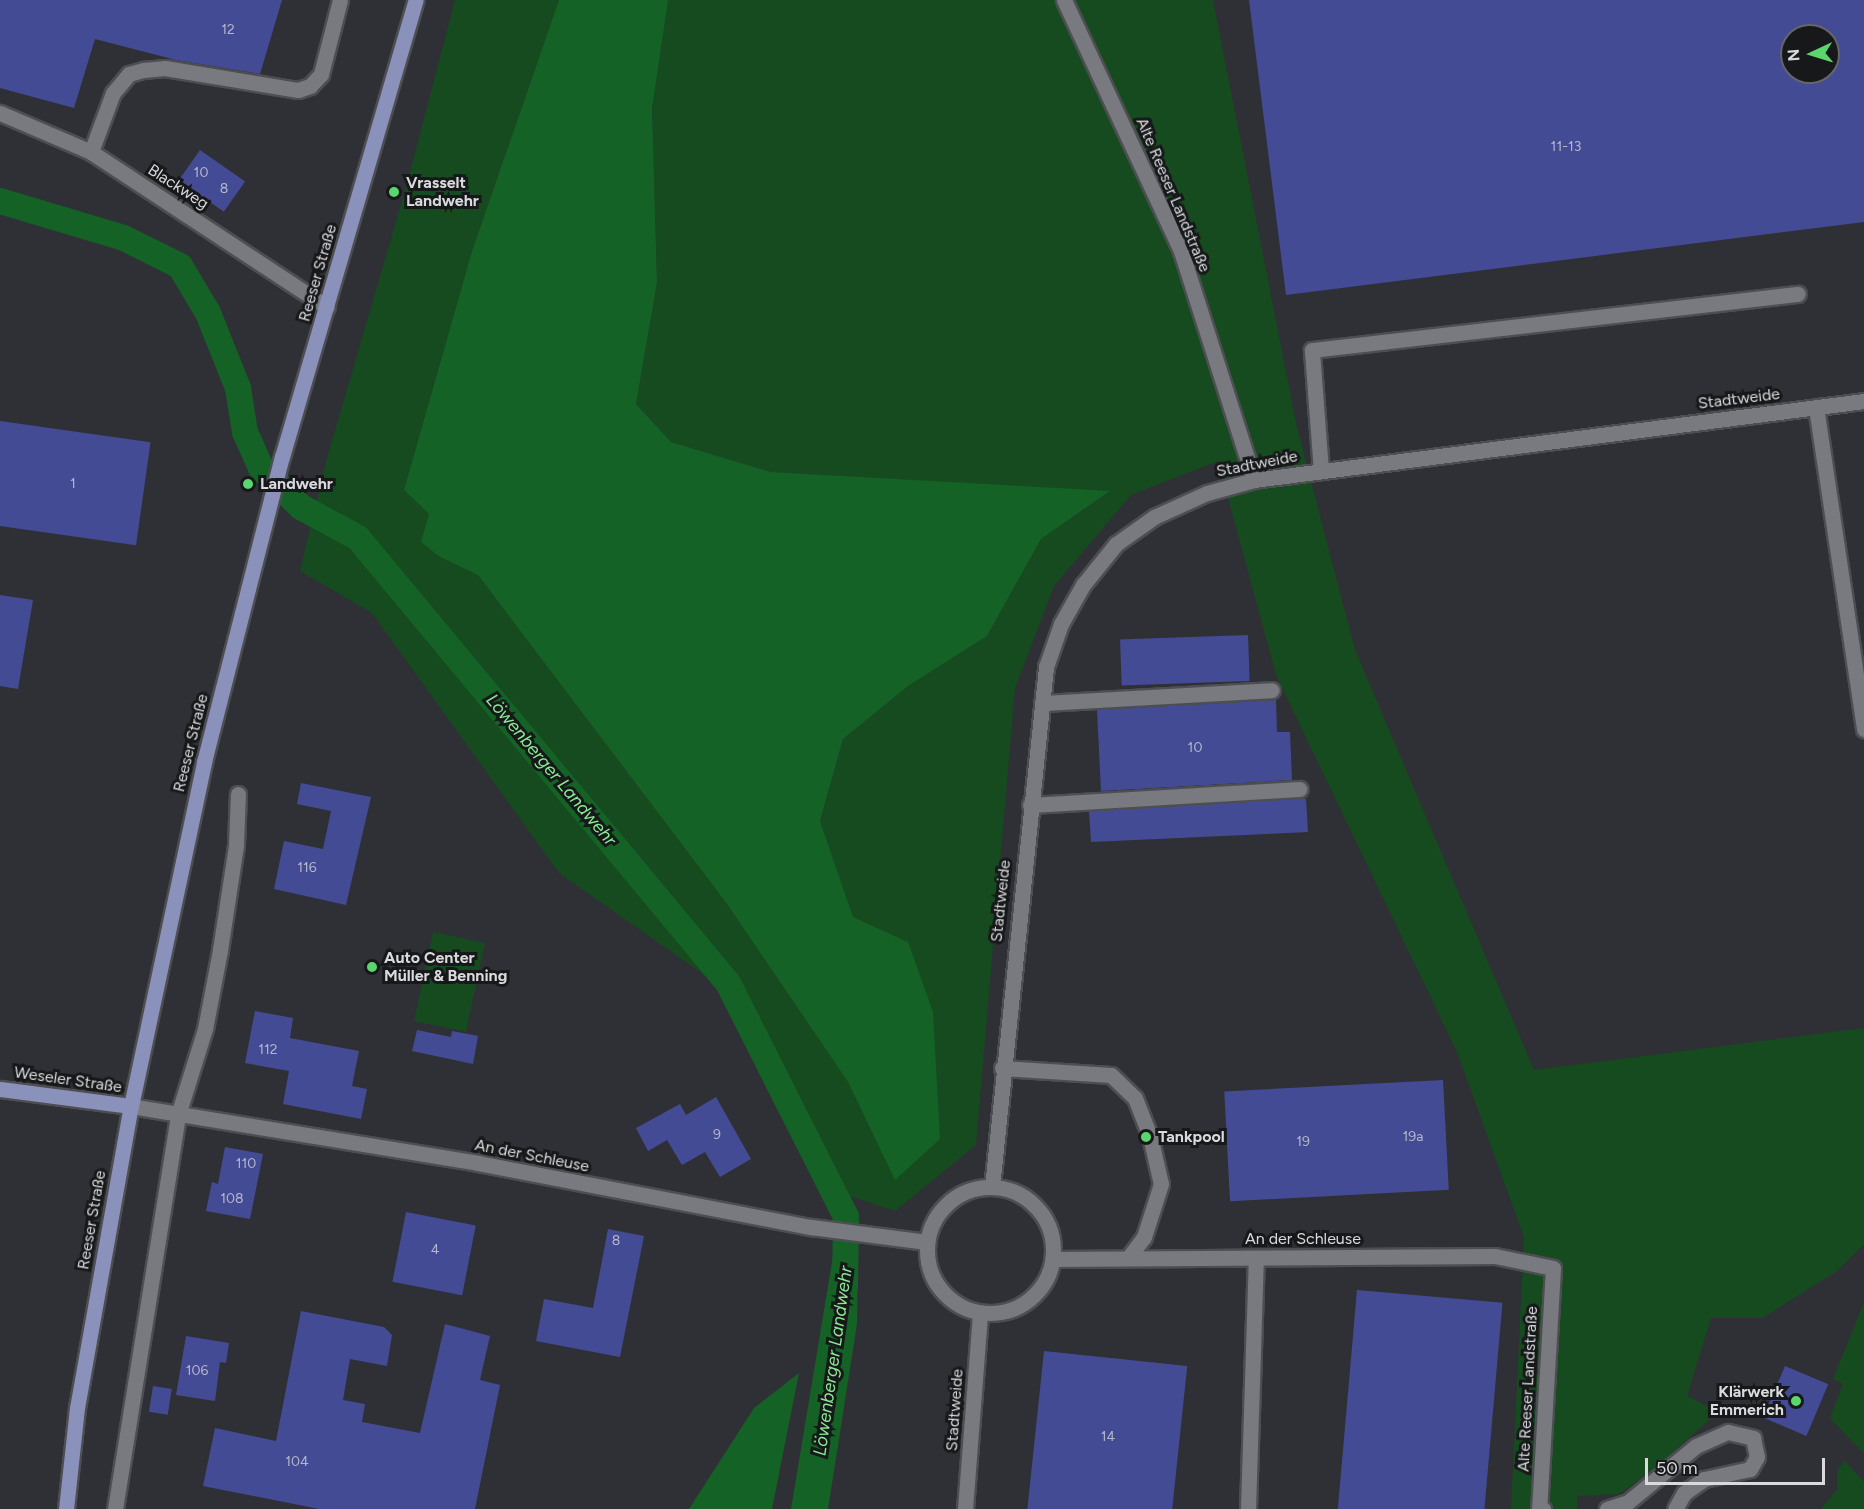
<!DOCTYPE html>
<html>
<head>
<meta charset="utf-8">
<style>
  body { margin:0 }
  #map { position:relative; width:1864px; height:1509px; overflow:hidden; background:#2f3035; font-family:Figtree,sans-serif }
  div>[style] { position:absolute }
  .green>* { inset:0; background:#154b1e; transform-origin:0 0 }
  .water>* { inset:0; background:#146225 }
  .canal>* { height:26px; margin:-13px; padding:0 13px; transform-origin:13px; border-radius:13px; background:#146225 }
  .building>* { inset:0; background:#444b95; transform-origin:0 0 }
  .roads { filter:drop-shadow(2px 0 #4d4e52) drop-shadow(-2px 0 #4d4e52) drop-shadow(0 2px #4d4e52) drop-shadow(0 -2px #4d4e52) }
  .minor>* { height:15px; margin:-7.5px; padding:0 7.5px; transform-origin:7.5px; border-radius:7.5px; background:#787a80 }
  .minor>.ring { margin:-7.5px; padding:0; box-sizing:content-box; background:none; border:15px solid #787a80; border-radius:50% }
  .major>* { height:15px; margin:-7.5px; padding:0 7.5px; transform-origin:7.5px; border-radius:7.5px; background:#8a91ba }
  .dots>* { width:16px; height:16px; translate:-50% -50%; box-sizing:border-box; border:3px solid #17181a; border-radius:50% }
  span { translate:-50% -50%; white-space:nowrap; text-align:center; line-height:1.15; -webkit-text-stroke:6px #17181a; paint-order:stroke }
  .number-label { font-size:14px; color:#b4b6cb }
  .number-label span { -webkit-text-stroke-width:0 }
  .poi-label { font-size:16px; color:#d9dadd; font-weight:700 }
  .left { translate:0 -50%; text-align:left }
  .right { translate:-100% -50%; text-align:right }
  .street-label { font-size:16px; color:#d9dadd }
  .water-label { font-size:18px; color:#89e993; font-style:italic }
  .north { position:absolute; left:1780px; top:24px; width:60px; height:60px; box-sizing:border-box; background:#17181a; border:2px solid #656668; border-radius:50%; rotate:266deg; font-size:16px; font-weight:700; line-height:24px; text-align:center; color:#d9dadd }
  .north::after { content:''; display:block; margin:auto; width:21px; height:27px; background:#5bd56e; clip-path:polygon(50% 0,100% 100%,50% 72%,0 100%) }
  .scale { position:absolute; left:1645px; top:1458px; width:180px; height:27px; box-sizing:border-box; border:3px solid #d9dadd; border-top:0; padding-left:8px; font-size:18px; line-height:21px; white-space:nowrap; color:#d9dadd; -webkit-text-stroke:4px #17181a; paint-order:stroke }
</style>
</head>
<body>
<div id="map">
  <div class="green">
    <i style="clip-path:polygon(455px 0,559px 0,472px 251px,404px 490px,429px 514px,440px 557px,478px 575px,727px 904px,848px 1082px,895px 1179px,908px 942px,853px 917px,820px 821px,843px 739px,908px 686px,987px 636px,1041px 539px,1109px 492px,771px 472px,671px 442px,636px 404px,657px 283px,652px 108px,662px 19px,668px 0,1213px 0,1297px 428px,1355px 650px,1534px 1070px,1864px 1028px,1864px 1244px,1837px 1271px,1762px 1318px,1711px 1318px,1687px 1396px,1718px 1412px,1654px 1469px,1619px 1494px,1577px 1496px,1577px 1509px,1511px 1509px,1524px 1237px,1457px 1052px,1276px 675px,1218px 461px,1131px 495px,1054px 586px,1015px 688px,976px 1145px,895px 1211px,850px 1196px,756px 1011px,559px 873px,372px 613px,300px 571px,327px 458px,405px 191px)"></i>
    <i style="left:433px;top:932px;width:53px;height:91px;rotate:12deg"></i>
    <i style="clip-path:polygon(1864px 1302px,1864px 1454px,1830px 1418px,1843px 1384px,1833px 1379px)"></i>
    <i style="clip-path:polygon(1845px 1461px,1864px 1482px,1864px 1509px,1821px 1509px,1837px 1490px,1837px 1470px)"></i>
  </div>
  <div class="water">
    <i style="clip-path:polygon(559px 0,668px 0,652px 108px,657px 283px,636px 404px,671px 442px,771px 472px,1110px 491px,1041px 539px,987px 636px,908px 686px,843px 739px,820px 821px,853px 917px,908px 942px,933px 1012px,940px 1139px,895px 1180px,848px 1082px,727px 904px,478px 575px,440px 557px,421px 542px,429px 514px,404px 490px,472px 251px)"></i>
    <i style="clip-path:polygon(834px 1250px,858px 1254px,857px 1324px,828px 1509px,791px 1509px)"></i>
    <i style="clip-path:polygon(799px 1373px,772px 1509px,689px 1509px,754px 1408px)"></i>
  </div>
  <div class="canal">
    <i style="left:0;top:201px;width:129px;rotate:16.6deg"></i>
    <i style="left:124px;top:238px;width:63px;rotate:26.6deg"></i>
    <i style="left:180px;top:266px;width:55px;rotate:59.2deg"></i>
    <i style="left:208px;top:313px;width:81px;rotate:68.2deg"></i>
    <i style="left:238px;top:388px;width:45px;rotate:81deg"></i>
    <i style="left:245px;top:432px;width:39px;rotate:66deg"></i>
    <i style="left:261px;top:468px;width:56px;rotate:44.3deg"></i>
    <i style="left:301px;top:507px;width:65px;rotate:28.5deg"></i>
    <i style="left:358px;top:538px;width:579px;rotate:50.26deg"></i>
    <i style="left:728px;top:983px;width:262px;rotate:63.2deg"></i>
    <i style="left:846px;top:1217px;width:69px;rotate:90.8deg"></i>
  </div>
  <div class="building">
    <i style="clip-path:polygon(0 0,282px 0,260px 74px,176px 60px,95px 39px,74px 108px,0 88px)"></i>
    <i style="clip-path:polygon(evenodd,1249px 0,1864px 0,1864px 222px,1286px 295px,1249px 0,1792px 36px,1828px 36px,1828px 72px,1792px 72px,1792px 36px)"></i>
    <i style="left:200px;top:150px;width:55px;height:37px;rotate:35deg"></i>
    <i style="left:0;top:421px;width:152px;height:104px;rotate:8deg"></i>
    <i style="clip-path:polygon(0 595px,33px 600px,18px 689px,0 686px)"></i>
    <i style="left:1248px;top:635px;width:46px;height:128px;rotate:88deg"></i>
    <i style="clip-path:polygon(1276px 700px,1277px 732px,1290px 732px,1292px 780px,1101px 791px,1097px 710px)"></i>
    <i style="clip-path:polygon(301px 783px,371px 797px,346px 905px,274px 889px,284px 841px,323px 849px,331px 811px,297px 804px)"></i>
    <i style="clip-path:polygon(1293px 799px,1306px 799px,1308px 832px,1091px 842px,1089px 811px)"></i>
    <i style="clip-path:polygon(255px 1011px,293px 1018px,290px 1038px,359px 1051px,352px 1086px,367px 1089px,361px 1119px,283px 1104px,289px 1071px,245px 1063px)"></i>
    <i style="clip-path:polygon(417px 1030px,451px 1037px,452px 1031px,478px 1036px,473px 1064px,412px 1051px)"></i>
    <i style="left:1443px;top:1080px;width:110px;height:219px;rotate:87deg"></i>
    <i style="clip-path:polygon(716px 1097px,751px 1159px,720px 1177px,705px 1152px,682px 1165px,667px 1140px,648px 1151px,636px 1128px,680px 1104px,686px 1115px)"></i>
    <i style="clip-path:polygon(225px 1147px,263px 1154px,250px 1219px,206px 1211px,212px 1182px,218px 1184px)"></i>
    <i style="left:406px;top:1212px;width:71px;height:71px;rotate:11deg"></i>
    <i style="clip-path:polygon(608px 1229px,644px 1236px,620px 1357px,536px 1341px,544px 1299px,593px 1308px)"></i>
    <i style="left:1357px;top:1290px;width:146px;height:220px;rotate:5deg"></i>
    <i style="clip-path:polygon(301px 1311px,384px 1327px,392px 1335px,387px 1366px,350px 1359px,343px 1400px,365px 1404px,362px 1422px,420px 1433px,445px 1324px,490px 1336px,480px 1380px,500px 1385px,475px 1509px,319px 1509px,203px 1486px,215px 1428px,276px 1441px)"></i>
    <i style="clip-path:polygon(186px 1336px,229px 1343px,226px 1363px,220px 1362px,215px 1401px,176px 1395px)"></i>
    <i style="left:1044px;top:1351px;width:144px;height:159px;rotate:6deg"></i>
    <i style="left:1785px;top:1366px;width:47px;height:56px;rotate:23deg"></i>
    <i style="left:153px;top:1386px;width:19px;height:26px;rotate:9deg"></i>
  </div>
  <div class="roads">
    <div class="minor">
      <i style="left:1064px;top:0;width:277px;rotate:65deg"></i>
      <i style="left:1181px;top:251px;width:240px;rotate:72.3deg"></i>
      <i style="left:0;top:113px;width:99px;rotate:23.2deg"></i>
      <i style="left:91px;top:152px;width:282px;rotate:33.3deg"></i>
      <i style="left:91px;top:152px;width:63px;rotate:-69.6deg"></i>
      <i style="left:113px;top:93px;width:25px;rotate:-50deg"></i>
      <i style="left:129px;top:74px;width:15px;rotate:-16deg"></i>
      <i style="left:143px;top:70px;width:22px;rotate:-5deg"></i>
      <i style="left:165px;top:68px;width:135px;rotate:9.4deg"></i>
      <i style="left:298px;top:90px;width:13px;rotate:-18deg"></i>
      <i style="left:310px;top:86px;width:16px;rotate:-47deg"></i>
      <i style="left:321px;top:74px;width:76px;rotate:-75.6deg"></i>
      <i style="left:1816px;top:407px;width:326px;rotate:81.5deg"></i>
      <i style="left:1321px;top:471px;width:121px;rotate:-94.3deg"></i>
      <i style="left:1312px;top:350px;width:489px;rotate:-6.6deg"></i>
      <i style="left:1042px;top:703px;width:230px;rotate:-3.2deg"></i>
      <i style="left:1030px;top:805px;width:270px;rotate:-3.4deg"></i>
      <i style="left:1002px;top:1068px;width:109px;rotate:3.7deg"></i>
      <i style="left:1111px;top:1075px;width:33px;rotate:44deg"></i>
      <i style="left:1135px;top:1098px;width:41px;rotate:68.5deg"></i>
      <i style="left:1150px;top:1136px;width:49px;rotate:77.1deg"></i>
      <i style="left:1161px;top:1184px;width:56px;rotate:107.8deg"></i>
      <i style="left:1144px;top:1237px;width:26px;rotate:127deg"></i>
      <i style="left:131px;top:1106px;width:352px;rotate:9.3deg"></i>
      <i style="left:478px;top:1163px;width:339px;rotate:10.9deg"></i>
      <i style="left:811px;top:1227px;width:117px;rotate:7.4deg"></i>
      <i style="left:992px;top:1187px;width:523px;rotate:-84.07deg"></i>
      <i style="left:1046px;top:667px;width:46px;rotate:-70.8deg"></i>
      <i style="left:1061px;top:624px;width:45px;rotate:-60.6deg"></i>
      <i style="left:1083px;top:585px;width:53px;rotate:-51.2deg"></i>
      <i style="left:1116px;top:544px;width:47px;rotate:-35.4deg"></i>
      <i style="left:1154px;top:517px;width:58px;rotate:-24.4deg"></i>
      <i style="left:1207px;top:493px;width:49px;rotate:-15.5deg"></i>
      <i style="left:1254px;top:480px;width:615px;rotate:-7.38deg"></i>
      <i class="ring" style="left:927px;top:1187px;width:111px;height:111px"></i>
      <i style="left:1053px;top:1259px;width:442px;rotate:-0.4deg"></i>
      <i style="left:1495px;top:1256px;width:59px;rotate:11.7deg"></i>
      <i style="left:1553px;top:1268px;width:241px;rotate:93.3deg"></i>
      <i style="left:1539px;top:1509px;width:4px"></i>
      <i style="left:115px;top:1509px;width:399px;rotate:-80.9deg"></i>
      <i style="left:178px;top:1115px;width:90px;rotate:-72.6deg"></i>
      <i style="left:205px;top:1029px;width:80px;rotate:-79.2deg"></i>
      <i style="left:220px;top:950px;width:106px;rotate:-81.3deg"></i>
      <i style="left:236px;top:845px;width:51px;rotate:-87.8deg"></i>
      <i style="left:965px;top:1509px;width:197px;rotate:-85.6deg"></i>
      <i style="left:1248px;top:1509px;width:251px;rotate:-88.2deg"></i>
      <i style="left:1607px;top:1509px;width:22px;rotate:-18deg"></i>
      <i style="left:1628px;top:1502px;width:88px;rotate:-39.5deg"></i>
      <i style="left:1696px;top:1446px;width:35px;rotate:-24deg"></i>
      <i style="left:1728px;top:1432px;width:26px;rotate:13deg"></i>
      <i style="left:1753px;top:1438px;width:19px;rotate:78deg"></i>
      <i style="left:1757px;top:1457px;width:14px;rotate:120deg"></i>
      <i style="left:1750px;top:1469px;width:47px;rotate:167.7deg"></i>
      <i style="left:1704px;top:1479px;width:24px;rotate:145deg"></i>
      <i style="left:1684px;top:1493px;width:18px;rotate:119deg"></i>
    </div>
    <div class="major">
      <i style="left:0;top:1089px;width:132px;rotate:7.4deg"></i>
      <i style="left:66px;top:1509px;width:102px;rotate:-83.8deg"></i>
      <i style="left:77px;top:1408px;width:307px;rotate:-79.9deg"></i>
      <i style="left:131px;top:1106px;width:352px;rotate:-78deg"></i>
      <i style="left:204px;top:762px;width:315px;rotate:-75.7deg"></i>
      <i style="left:282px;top:457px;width:476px;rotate:-73.7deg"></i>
    </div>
  </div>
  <div class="dots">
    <i style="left:394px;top:192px;background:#5bd56e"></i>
    <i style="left:248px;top:484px;background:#5bd56e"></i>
    <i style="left:372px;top:967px;background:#5bd56e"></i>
    <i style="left:1146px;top:1137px;background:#5bd56e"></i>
    <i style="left:1796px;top:1401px;background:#5bd56e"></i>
  </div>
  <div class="number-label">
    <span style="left:228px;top:30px">12</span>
    <span style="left:1566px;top:147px">11-13</span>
    <span style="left:201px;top:173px">10</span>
    <span style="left:224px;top:189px">8</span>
    <span style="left:73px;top:484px">1</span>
    <span style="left:1195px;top:748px">10</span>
    <span style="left:307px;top:868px">116</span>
    <span style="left:268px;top:1050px">112</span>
    <span style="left:717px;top:1135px">9</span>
    <span style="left:1413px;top:1137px">19a</span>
    <span style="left:1303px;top:1142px">19</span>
    <span style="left:246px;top:1164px">110</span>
    <span style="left:232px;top:1199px">108</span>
    <span style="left:616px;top:1241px">8</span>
    <span style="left:435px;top:1250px">4</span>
    <span style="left:197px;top:1371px">106</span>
    <span style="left:1108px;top:1437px">14</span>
    <span style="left:297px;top:1462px">104</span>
  </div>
  <div class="poi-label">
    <span class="left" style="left:406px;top:192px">Vrasselt<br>Landwehr</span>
    <span class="left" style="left:260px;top:484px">Landwehr</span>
    <span class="left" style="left:384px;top:967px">Auto Center<br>Müller &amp; Benning</span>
    <span class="left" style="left:1158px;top:1137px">Tankpool</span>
    <span class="right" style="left:1784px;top:1401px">Klärwerk<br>Emmerich</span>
  </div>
  <div class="street-label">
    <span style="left:178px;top:187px;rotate:33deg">Blackweg</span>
    <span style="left:1173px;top:195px;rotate:67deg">Alte Reeser Landstraße</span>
    <span style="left:318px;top:273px;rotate:-74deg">Reeser Straße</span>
    <span style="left:1739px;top:399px;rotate:-7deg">Stadtweide</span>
    <span style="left:1257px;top:464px;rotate:-11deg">Stadtweide</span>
    <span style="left:191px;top:743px;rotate:-76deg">Reeser Straße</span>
    <span style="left:1001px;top:901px;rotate:-84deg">Stadtweide</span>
    <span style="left:68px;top:1080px;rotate:8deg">Weseler Straße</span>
    <span style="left:532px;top:1156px;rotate:11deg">An der Schleuse</span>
    <span style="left:92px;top:1220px;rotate:-80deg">Reeser Straße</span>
    <span style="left:1303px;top:1239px">An der Schleuse</span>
    <span style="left:1528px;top:1389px;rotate:-87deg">Alte Reeser Landstraße</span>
    <span style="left:955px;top:1410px;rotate:-86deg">Stadtweide</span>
  </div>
  <div class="water-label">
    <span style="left:551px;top:770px;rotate:50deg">Löwenberger Landwehr</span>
    <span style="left:833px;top:1361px;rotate:-82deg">Löwenberger Landwehr</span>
  </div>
  <div class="north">N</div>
  <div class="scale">50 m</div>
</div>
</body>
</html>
